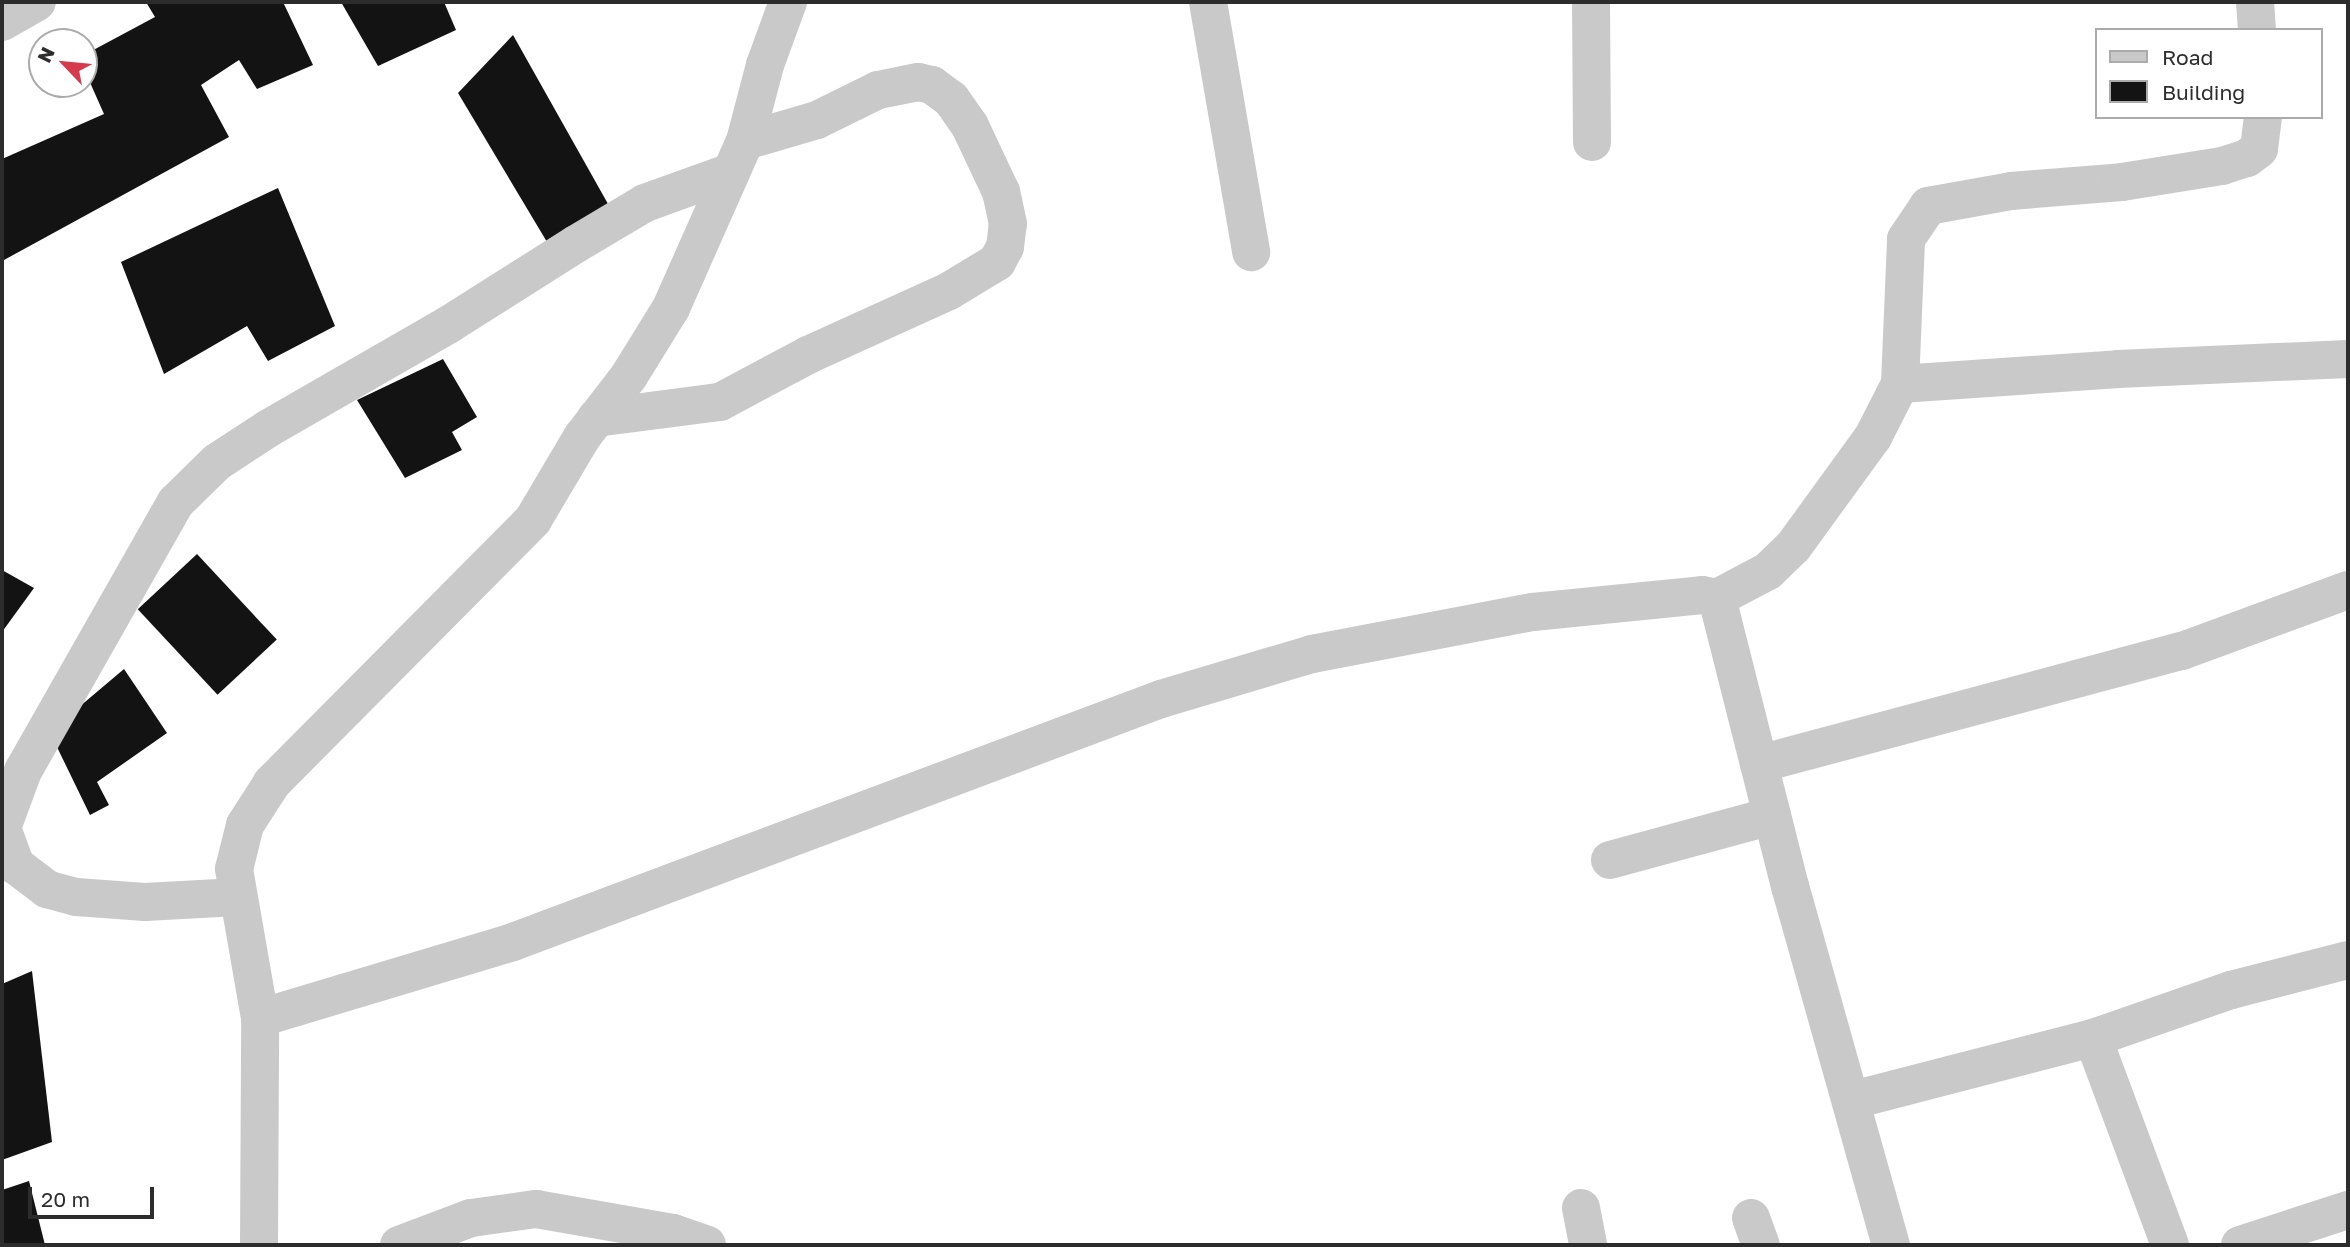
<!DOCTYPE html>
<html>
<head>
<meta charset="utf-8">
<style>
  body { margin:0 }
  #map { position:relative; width:2350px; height:1247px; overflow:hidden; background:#fff; font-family:"Golos Text",sans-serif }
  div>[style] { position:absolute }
  .building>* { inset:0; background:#131313; transform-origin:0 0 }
  .minor>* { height:38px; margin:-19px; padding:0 19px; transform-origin:19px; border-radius:19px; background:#c9c9c9 }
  span { translate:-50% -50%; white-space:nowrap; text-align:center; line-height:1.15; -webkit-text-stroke:7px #fff; paint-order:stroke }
  .frame { position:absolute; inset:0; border:4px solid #2c2c2c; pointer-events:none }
  .legend { position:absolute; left:2095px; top:28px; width:228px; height:91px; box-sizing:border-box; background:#fff; border:2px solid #ababab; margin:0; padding:9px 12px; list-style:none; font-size:21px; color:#2c2c2c }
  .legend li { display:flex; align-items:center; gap:14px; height:35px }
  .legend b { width:35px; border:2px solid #ababab }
  .north { position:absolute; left:28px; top:28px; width:70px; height:70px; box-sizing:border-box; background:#fff; border:2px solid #ababab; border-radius:50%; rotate:296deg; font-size:19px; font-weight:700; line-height:28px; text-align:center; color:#2c2c2c }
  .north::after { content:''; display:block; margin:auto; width:24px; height:32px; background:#d63a4c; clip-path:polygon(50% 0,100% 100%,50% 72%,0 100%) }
  .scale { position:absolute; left:28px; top:1187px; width:126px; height:32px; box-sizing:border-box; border:4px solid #2c2c2c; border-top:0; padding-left:9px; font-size:21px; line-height:24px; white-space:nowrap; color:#2c2c2c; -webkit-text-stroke:5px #fff; paint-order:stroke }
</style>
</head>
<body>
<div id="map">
  <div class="building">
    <i style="clip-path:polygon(146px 2px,283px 2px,313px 65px,257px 89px,239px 60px,201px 85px,229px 137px,4px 260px,2px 159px,104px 114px,84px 69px,84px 55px,155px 17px)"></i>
    <i style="clip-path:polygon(341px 2px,444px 2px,456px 30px,378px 66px)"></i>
    <i style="clip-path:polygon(513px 35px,612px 211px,550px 247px,458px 93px)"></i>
    <i style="clip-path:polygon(278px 188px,335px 326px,268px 361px,247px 326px,164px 374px,121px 262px)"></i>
    <i style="clip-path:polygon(443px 359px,477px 417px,452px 432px,462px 450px,405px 478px,357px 400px)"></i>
    <i style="left:197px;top:554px;width:117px;height:81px;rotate:47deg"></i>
    <i style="clip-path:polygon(2px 570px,34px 588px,2px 632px)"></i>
    <i style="clip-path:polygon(124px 669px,167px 733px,97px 782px,109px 805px,90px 815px,56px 745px,53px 729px)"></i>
    <i style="clip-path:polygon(32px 971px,52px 1142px,2px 1160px,2px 984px)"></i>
    <i style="clip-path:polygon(29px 1181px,45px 1245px,2px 1245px,2px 1190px)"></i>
  </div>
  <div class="minor">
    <i style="left:788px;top:2px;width:67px;rotate:110.1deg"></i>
    <i style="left:765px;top:65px;width:79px;rotate:104.7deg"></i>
    <i style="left:745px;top:141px;width:183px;rotate:113.9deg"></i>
    <i style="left:671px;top:308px;width:80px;rotate:121.7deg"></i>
    <i style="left:629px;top:376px;width:77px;rotate:127.6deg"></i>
    <i style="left:582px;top:437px;width:96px;rotate:120.6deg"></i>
    <i style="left:533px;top:520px;width:371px;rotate:134.8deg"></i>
    <i style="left:272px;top:783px;width:50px;rotate:122.7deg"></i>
    <i style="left:245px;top:825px;width:45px;rotate:104deg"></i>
    <i style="left:234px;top:869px;width:151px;rotate:80.1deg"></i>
    <i style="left:260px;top:1018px;width:264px;rotate:-16.7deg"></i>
    <i style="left:513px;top:942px;width:692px;rotate:-20.56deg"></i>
    <i style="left:1161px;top:699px;width:158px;rotate:-16.6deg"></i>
    <i style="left:1312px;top:654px;width:225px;rotate:-10.8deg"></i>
    <i style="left:1533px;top:612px;width:170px;rotate:-5.7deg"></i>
    <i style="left:1702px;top:595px;width:15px;rotate:11deg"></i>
    <i style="left:1717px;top:598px;width:297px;rotate:75.8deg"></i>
    <i style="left:1790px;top:886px;width:373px;rotate:74.3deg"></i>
    <i style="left:1208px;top:2px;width:254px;rotate:80.2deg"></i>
    <i style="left:1591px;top:2px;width:140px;rotate:89.6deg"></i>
    <i style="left:2255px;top:2px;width:28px;rotate:86deg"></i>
    <i style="left:2px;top:22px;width:40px;rotate:-29.7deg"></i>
    <i style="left:1900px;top:384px;width:145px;rotate:-87.6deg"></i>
    <i style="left:1906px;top:239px;width:40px;rotate:-56deg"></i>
    <i style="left:1928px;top:206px;width:84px;rotate:-10.2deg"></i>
    <i style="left:2011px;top:191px;width:111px;rotate:-4.6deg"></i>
    <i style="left:2122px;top:182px;width:101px;rotate:-9.1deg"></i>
    <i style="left:2222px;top:166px;width:26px;rotate:-18deg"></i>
    <i style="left:2247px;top:158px;width:15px;rotate:-37deg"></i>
    <i style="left:2259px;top:149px;width:32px;rotate:-83deg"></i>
    <i style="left:596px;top:418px;width:125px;rotate:-7.4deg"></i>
    <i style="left:720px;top:402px;width:100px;rotate:-28.1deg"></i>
    <i style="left:808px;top:355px;width:155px;rotate:-24.4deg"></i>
    <i style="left:949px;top:291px;width:56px;rotate:-31.1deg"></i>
    <i style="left:997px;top:262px;width:17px;rotate:-62deg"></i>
    <i style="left:1005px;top:247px;width:23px;rotate:-83deg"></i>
    <i style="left:1008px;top:224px;width:33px;rotate:-102deg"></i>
    <i style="left:1001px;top:192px;width:73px;rotate:-115.2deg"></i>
    <i style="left:970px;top:126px;width:33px;rotate:-125deg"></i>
    <i style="left:951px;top:99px;width:24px;rotate:-144deg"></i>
    <i style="left:932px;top:85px;width:14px;rotate:-168deg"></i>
    <i style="left:918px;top:82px;width:41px;rotate:168.7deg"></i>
    <i style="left:878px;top:90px;width:68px;rotate:153.8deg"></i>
    <i style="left:817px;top:120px;width:75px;rotate:163.7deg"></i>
    <i style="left:1717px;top:598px;width:58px;rotate:-27.9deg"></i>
    <i style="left:1768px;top:571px;width:35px;rotate:-44deg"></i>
    <i style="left:1793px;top:547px;width:136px;rotate:-54deg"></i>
    <i style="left:1873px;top:437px;width:59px;rotate:-63deg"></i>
    <i style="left:1900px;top:384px;width:219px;rotate:-3.9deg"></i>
    <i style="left:2118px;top:369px;width:230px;rotate:-2.5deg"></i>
    <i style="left:1759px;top:764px;width:438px;rotate:-15deg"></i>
    <i style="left:2182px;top:651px;width:177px;rotate:-20.2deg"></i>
    <i style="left:1610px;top:860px;width:168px;rotate:-15.2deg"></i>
    <i style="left:237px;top:897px;width:92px;rotate:176.9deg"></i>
    <i style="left:145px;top:902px;width:69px;rotate:-175.9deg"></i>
    <i style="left:76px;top:897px;width:30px;rotate:-165deg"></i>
    <i style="left:47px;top:889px;width:39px;rotate:-143deg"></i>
    <i style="left:16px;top:866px;width:40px;rotate:-110.2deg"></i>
    <i style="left:2px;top:828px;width:61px;rotate:-69.8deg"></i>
    <i style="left:23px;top:771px;width:309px;rotate:-60.4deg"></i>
    <i style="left:176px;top:502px;width:57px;rotate:-44.3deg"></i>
    <i style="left:217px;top:462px;width:62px;rotate:-33.2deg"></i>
    <i style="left:269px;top:428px;width:207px;rotate:-29.9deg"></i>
    <i style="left:448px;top:325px;width:151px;rotate:-32.3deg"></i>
    <i style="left:576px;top:244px;width:80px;rotate:-30.7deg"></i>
    <i style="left:645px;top:203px;width:91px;rotate:-19.8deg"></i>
    <i style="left:2093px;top:1038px;width:221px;rotate:69.6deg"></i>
    <i style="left:1853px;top:1100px;width:248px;rotate:-14.5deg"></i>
    <i style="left:2093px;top:1038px;width:146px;rotate:-19.2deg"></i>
    <i style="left:2231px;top:990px;width:121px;rotate:-14.4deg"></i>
    <i style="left:1581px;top:1208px;width:38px;rotate:79deg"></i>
    <i style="left:1751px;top:1218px;width:29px;rotate:70deg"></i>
    <i style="left:259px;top:1245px;width:227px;rotate:-89.7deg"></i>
    <i style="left:399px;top:1245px;width:77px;rotate:-20.6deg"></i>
    <i style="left:471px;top:1218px;width:66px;rotate:-7.9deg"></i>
    <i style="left:536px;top:1209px;width:139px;rotate:9.9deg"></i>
    <i style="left:673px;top:1233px;width:36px;rotate:19deg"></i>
    <i style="left:2240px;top:1245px;width:114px;rotate:-18deg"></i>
  </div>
  <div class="frame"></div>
  <ul class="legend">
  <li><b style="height:9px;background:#c9c9c9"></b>Road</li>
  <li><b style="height:19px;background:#131313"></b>Building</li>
  </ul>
  <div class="north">N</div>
  <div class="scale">20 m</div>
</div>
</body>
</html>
